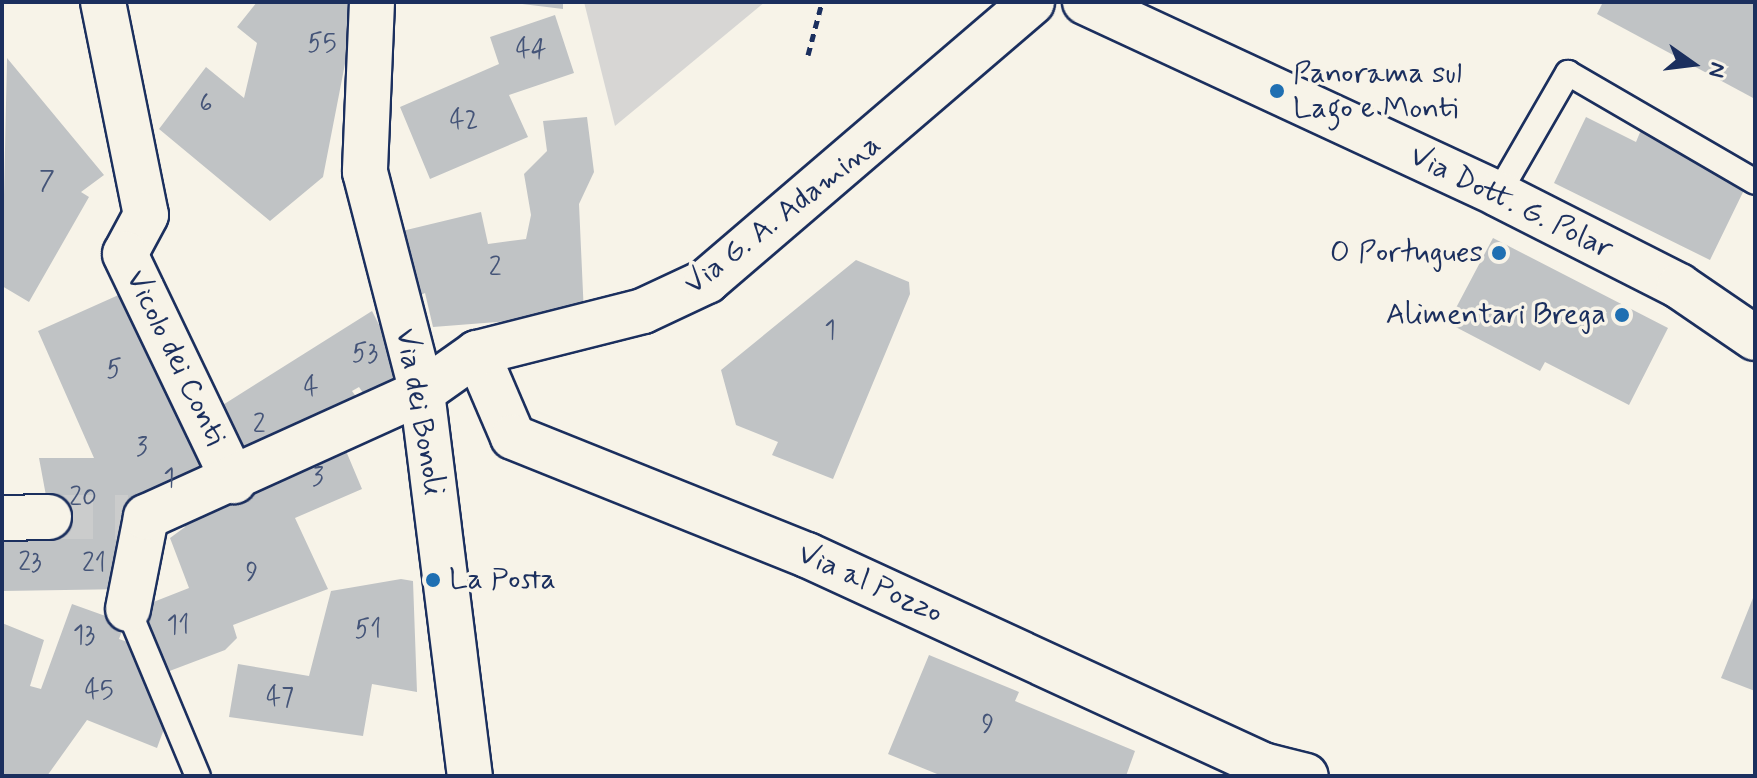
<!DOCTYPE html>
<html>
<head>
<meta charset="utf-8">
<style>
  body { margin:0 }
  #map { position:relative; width:1757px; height:778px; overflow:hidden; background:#f7f3e8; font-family:Mynerve,sans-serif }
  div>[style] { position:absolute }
  .green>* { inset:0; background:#d7d6d4 }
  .building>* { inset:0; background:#c0c3c5 }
  .street-tunnel>* { height:44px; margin-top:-22px; transform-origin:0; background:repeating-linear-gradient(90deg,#cbcccc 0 44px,transparent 0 66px) }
  .path>* { height:5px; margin-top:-2.5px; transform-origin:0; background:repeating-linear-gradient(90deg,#1b2f5e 0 8px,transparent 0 14px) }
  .roads { filter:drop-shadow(2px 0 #1b2f5e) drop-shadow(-2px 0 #1b2f5e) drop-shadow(0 2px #1b2f5e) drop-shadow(0 -2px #1b2f5e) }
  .lane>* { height:24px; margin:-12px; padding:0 12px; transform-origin:12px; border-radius:12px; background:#f7f3e8 }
  .street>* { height:44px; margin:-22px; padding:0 22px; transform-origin:22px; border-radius:22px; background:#f7f3e8 }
  .secondary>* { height:44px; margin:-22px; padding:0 22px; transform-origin:22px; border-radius:22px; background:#f7f3e8 }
  .dots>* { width:22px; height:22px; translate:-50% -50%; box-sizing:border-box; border:4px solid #f7f3e8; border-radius:50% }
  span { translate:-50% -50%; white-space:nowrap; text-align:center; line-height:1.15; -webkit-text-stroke:7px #f7f3e8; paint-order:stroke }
  .number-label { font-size:26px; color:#445478 }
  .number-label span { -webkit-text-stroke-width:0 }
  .poi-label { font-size:30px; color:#1b2f5e }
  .left { translate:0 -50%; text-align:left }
  .right { translate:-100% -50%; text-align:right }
  .street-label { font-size:30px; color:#1b2f5e }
  .frame { position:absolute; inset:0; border:4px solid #1b2f5e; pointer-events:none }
  .north { position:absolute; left:1653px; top:24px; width:80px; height:80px; -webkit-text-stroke:6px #f7f3e8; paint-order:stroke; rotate:104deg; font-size:22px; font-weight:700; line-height:32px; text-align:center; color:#1b2f5e }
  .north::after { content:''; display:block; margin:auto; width:28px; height:36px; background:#1b2f5e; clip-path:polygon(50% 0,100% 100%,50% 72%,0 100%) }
</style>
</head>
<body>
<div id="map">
  <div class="green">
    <i style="clip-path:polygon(584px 2px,765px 2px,615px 126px)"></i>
  </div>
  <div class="building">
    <i style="clip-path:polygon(257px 2px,357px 2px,323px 177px,270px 221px,159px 129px,206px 67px,244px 98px,257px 43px,237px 27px)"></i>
    <i style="clip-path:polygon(505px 2px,563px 2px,563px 9px)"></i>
    <i style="clip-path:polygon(1603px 2px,1755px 2px,1755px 99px,1597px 14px)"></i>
    <i style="clip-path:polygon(555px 15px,574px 73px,509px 95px,528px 137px,430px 179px,400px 107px,499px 64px,490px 37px)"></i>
    <i style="clip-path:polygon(7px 58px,104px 175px,81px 192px,89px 197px,29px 302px,2px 286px)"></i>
    <i style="clip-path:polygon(587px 117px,594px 172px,579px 204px,584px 315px,433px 327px,425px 293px,416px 297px,398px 232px,481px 212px,488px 244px,526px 239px,531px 215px,524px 174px,547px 151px,543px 121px)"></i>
    <i style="clip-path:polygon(1586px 117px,1636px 142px,1641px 130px,1745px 188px,1710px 260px,1554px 183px)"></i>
    <i style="clip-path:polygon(1493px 238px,1668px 328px,1629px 405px,1545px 362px,1540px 371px,1448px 323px)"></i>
    <i style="clip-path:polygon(856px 260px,909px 282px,910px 294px,833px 479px,772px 455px,778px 442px,736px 425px,721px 370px)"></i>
    <i style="clip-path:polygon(132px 289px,225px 477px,128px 520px,128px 589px,2px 591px,2px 524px,49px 512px,39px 458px,94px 458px,38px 331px)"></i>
    <i style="clip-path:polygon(372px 311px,402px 370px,373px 408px,359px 387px,352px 391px,368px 414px,248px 468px,218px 408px)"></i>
    <i style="clip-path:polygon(341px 439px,362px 489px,295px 518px,328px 589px,233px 625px,237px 638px,225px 650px,159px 675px,133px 610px,189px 588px,170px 538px,185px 527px,178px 510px)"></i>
    <i style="clip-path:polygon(401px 579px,413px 581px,417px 692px,372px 684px,363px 736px,229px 717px,238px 664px,309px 676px,331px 591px)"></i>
    <i style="clip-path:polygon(1755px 593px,1755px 691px,1721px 678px)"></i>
    <i style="clip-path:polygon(72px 604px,125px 623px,119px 639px,142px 647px,168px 718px,157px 748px,87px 720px,47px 776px,2px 776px,2px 623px,44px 640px,30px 686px,41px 689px)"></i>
    <i style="clip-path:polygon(929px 655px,1019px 692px,1015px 701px,1135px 751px,1126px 776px,942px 776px,888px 754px)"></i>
  </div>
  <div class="street-tunnel">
    <i style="left:49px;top:517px;width:79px"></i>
  </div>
  <div class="path">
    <i style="left:808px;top:55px;width:55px;rotate:-75.2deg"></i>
  </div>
  <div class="roads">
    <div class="lane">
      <i style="left:1498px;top:194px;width:140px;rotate:-60deg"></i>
      <i style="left:1568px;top:73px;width:216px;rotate:30.2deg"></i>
      <i style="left:128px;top:609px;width:181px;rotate:67.3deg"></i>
    </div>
    <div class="street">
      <i style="left:103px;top:2px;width:217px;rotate:78.6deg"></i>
      <i style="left:146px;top:215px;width:44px;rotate:118.3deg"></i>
      <i style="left:125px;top:254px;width:252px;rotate:64.4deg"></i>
      <i style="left:372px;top:2px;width:170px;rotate:92.4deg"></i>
      <i style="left:365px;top:172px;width:227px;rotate:75.5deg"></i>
      <i style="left:422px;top:392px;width:387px;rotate:82.9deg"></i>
      <i style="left:477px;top:353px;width:91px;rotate:66.8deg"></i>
      <i style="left:513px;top:437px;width:317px;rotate:21.9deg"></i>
      <i style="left:807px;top:555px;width:502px;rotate:24.73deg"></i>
      <i style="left:1263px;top:765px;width:44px;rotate:14.3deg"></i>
      <i style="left:2px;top:518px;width:47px;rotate:-1.2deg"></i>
      <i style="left:128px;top:609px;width:94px;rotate:-78.9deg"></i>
      <i style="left:146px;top:517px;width:303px;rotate:-24.4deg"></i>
      <i style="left:422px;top:392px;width:67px;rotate:-35.3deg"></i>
      <i style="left:477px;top:353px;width:171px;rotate:-14.2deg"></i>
      <i style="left:643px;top:311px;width:71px;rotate:-25.1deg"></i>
      <i style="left:707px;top:281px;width:428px;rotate:-40.6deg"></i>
    </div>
    <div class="secondary">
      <i style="left:1085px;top:2px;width:455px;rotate:24.9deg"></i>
      <i style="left:1498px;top:194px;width:203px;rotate:26.9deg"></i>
      <i style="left:1679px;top:286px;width:92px;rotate:34.4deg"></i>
    </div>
  </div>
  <div class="dots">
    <i style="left:1277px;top:91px;background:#1f6fb2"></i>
    <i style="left:1499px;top:253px;background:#1f6fb2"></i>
    <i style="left:1622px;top:315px;background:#1f6fb2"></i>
    <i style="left:433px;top:580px;background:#1f6fb2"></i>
  </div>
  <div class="number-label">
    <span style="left:322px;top:45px">55</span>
    <span style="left:531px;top:51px">44</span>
    <span style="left:206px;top:105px">6</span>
    <span style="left:464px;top:122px">42</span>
    <span style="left:47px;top:183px">7</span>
    <span style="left:495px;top:269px">2</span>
    <span style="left:830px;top:332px">1</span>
    <span style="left:365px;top:355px">53</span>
    <span style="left:114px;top:371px">5</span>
    <span style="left:311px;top:389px">4</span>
    <span style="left:259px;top:426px">2</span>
    <span style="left:142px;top:449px">3</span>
    <span style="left:318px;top:479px">3</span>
    <span style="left:169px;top:480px">1</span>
    <span style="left:83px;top:499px">20</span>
    <span style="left:30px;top:564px">23</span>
    <span style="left:94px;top:565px">21</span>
    <span style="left:252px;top:574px">9</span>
    <span style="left:178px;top:627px">11</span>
    <span style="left:368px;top:631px">51</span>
    <span style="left:84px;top:637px">13</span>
    <span style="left:99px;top:692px">45</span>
    <span style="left:280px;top:699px">47</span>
    <span style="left:988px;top:726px">9</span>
  </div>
  <div class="poi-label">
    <span class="left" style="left:1293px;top:91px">Panorama sul<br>Lago e Monti</span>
    <span class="right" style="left:1483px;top:253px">O Portugues</span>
    <span class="right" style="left:1606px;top:315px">Alimentari Brega</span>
    <span class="left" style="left:449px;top:580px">La Posta</span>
  </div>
  <div class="street-label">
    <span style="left:1511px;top:203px;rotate:26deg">Via Dott. G. Polar</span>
    <span style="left:783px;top:215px;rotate:-38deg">Via G. A. Adamina</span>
    <span style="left:175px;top:358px;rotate:64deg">Vicolo dei Conti</span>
    <span style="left:419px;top:412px;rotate:80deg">Via dei Bonoli</span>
    <span style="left:870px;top:584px;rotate:24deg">Via al Pozzo</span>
  </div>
  <div class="frame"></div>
  <div class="north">N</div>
</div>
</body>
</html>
